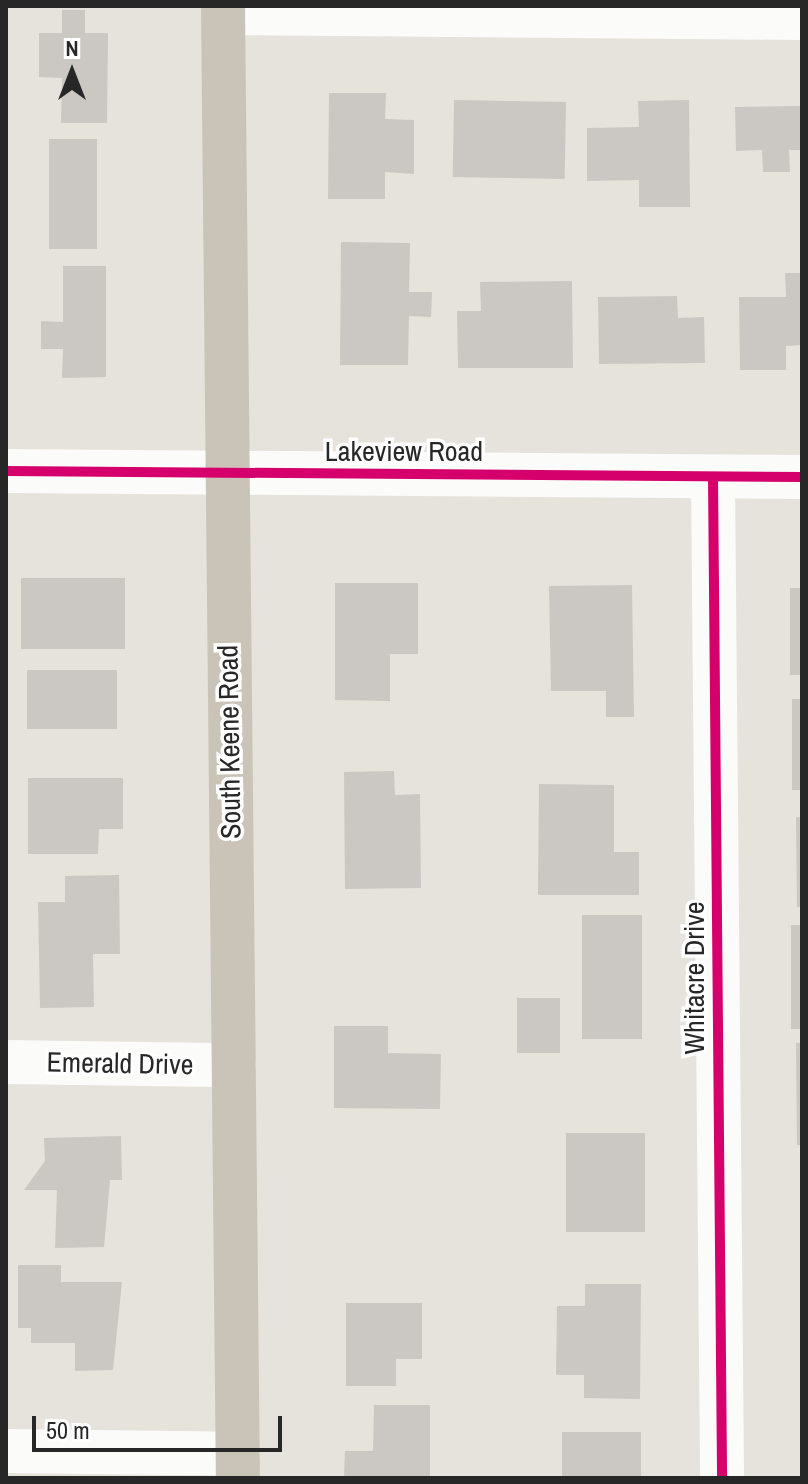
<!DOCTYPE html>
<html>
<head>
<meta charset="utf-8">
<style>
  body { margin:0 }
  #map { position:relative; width:808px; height:1484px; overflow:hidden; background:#e6e2dc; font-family:"Archivo Narrow",sans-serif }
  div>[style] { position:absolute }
  .building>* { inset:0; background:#cbc8c4; transform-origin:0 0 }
  .minor>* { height:44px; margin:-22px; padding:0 22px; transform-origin:22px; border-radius:22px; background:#fbfbfa }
  .major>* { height:44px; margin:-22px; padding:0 22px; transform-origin:22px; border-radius:22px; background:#c9c4b7 }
  .cycleway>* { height:10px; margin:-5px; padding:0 5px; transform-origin:5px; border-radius:5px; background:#d6006c }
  span { translate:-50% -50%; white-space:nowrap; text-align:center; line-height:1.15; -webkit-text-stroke:7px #fff; paint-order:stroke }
  .street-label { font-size:28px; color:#272727 }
  .frame { position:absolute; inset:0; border:8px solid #272727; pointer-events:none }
  .north { position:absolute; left:32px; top:32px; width:80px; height:80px; -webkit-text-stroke:6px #fff; paint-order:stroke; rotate:0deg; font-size:22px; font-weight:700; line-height:32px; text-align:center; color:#272727 }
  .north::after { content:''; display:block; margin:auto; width:28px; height:36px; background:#272727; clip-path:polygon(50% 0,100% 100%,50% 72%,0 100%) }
  .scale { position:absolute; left:32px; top:1416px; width:250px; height:36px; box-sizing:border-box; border:4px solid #272727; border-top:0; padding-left:10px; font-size:24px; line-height:28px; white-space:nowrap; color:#272727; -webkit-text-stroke:6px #fff; paint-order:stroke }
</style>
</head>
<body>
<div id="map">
  <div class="building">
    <i style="clip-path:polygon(62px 10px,85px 10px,85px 33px,108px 33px,107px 123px,61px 123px,62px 78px,39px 77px,39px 33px,62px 33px)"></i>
    <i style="clip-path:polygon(329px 93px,386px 93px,385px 119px,414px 120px,414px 174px,385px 172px,385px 199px,328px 199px)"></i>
    <i style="left:454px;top:100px;width:112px;height:77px;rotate:1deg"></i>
    <i style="clip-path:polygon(689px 100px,690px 207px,639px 207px,639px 180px,587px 181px,587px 128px,639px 127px,638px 101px)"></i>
    <i style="clip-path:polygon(802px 106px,802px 150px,789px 150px,790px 172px,763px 172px,762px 150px,736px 151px,735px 107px)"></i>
    <i style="left:49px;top:139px;width:48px;height:110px"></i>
    <i style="clip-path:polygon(341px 242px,410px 243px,409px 292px,432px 292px,431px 317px,409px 316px,408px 365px,340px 365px)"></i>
    <i style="clip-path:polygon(63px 266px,106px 266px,106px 377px,62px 378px,63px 349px,41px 349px,41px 321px,63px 322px)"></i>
    <i style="clip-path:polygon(785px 273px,802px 273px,802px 345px,786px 346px,786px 370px,740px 370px,739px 297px,786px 297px)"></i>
    <i style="clip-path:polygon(572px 281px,573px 368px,458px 368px,457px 311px,481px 311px,480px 282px)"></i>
    <i style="clip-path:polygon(677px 296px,678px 318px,704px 317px,705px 363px,599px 364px,598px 297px)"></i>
    <i style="left:21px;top:578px;width:104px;height:71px"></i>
    <i style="clip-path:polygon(335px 583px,418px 583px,418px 654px,390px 654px,390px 701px,335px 700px)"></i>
    <i style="clip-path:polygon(632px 585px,634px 717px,606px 717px,606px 691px,551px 691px,549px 586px)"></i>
    <i style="left:790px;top:588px;width:12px;height:87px"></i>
    <i style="left:27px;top:670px;width:90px;height:59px"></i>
    <i style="left:792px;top:699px;width:10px;height:91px"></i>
    <i style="clip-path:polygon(394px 771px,395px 795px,420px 794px,421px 888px,345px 889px,344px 772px)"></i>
    <i style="clip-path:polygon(28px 778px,123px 778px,123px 829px,99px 829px,98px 854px,28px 854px)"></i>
    <i style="clip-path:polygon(539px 784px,614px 785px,614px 852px,639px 852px,639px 895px,538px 895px)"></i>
    <i style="clip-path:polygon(796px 817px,802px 817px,802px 907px,797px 907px)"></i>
    <i style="clip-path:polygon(119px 875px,120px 954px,93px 954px,94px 1007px,40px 1008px,38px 902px,65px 902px,65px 876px)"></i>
    <i style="left:642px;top:915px;width:124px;height:60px;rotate:90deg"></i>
    <i style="left:791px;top:925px;width:11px;height:104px"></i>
    <i style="left:517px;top:998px;width:43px;height:55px"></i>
    <i style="clip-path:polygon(334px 1026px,388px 1026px,388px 1053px,441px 1054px,440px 1109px,334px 1108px)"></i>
    <i style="clip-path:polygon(796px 1043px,802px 1043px,802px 1145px,797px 1145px)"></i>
    <i style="left:566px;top:1133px;width:79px;height:99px"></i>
    <i style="clip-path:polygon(121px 1136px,122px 1180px,110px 1180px,104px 1247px,55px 1248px,57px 1190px,24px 1190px,45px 1161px,44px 1138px)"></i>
    <i style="clip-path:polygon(18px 1265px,61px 1265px,61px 1282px,122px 1282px,113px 1370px,75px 1371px,75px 1343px,31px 1343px,31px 1328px,18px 1328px)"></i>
    <i style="clip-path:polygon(585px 1284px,641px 1284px,640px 1399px,584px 1398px,584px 1375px,556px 1375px,557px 1306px,585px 1306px)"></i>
    <i style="clip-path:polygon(346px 1303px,422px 1303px,422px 1359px,396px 1359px,396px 1386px,346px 1386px)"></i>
    <i style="clip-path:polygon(374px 1405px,430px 1405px,430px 1478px,344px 1478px,345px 1451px,373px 1451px)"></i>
    <i style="left:562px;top:1432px;width:79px;height:46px"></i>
  </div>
  <div class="minor">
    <i style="left:223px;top:13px;width:579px;rotate:0.49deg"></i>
    <i style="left:6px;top:471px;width:796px;rotate:0.43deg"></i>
    <i style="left:713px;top:477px;width:1001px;rotate:89.48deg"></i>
    <i style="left:6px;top:1062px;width:228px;rotate:0.8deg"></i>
    <i style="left:6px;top:1451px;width:232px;rotate:0.7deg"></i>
  </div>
  <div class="major">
    <i style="left:223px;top:6px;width:1472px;rotate:89.42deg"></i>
  </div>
  <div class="cycleway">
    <i style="left:6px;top:471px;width:796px;rotate:0.43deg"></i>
    <i style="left:713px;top:477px;width:1001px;rotate:89.48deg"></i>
  </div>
  <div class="street-label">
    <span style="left:404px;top:451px">Lakeview Road</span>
    <span style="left:229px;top:742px;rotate:-91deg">South Keene Road</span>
    <span style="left:694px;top:978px;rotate:-90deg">Whitacre Drive</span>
    <span style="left:120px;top:1063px;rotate:1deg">Emerald Drive</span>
  </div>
  <div class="frame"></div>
  <div class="north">N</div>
  <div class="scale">50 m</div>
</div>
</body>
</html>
